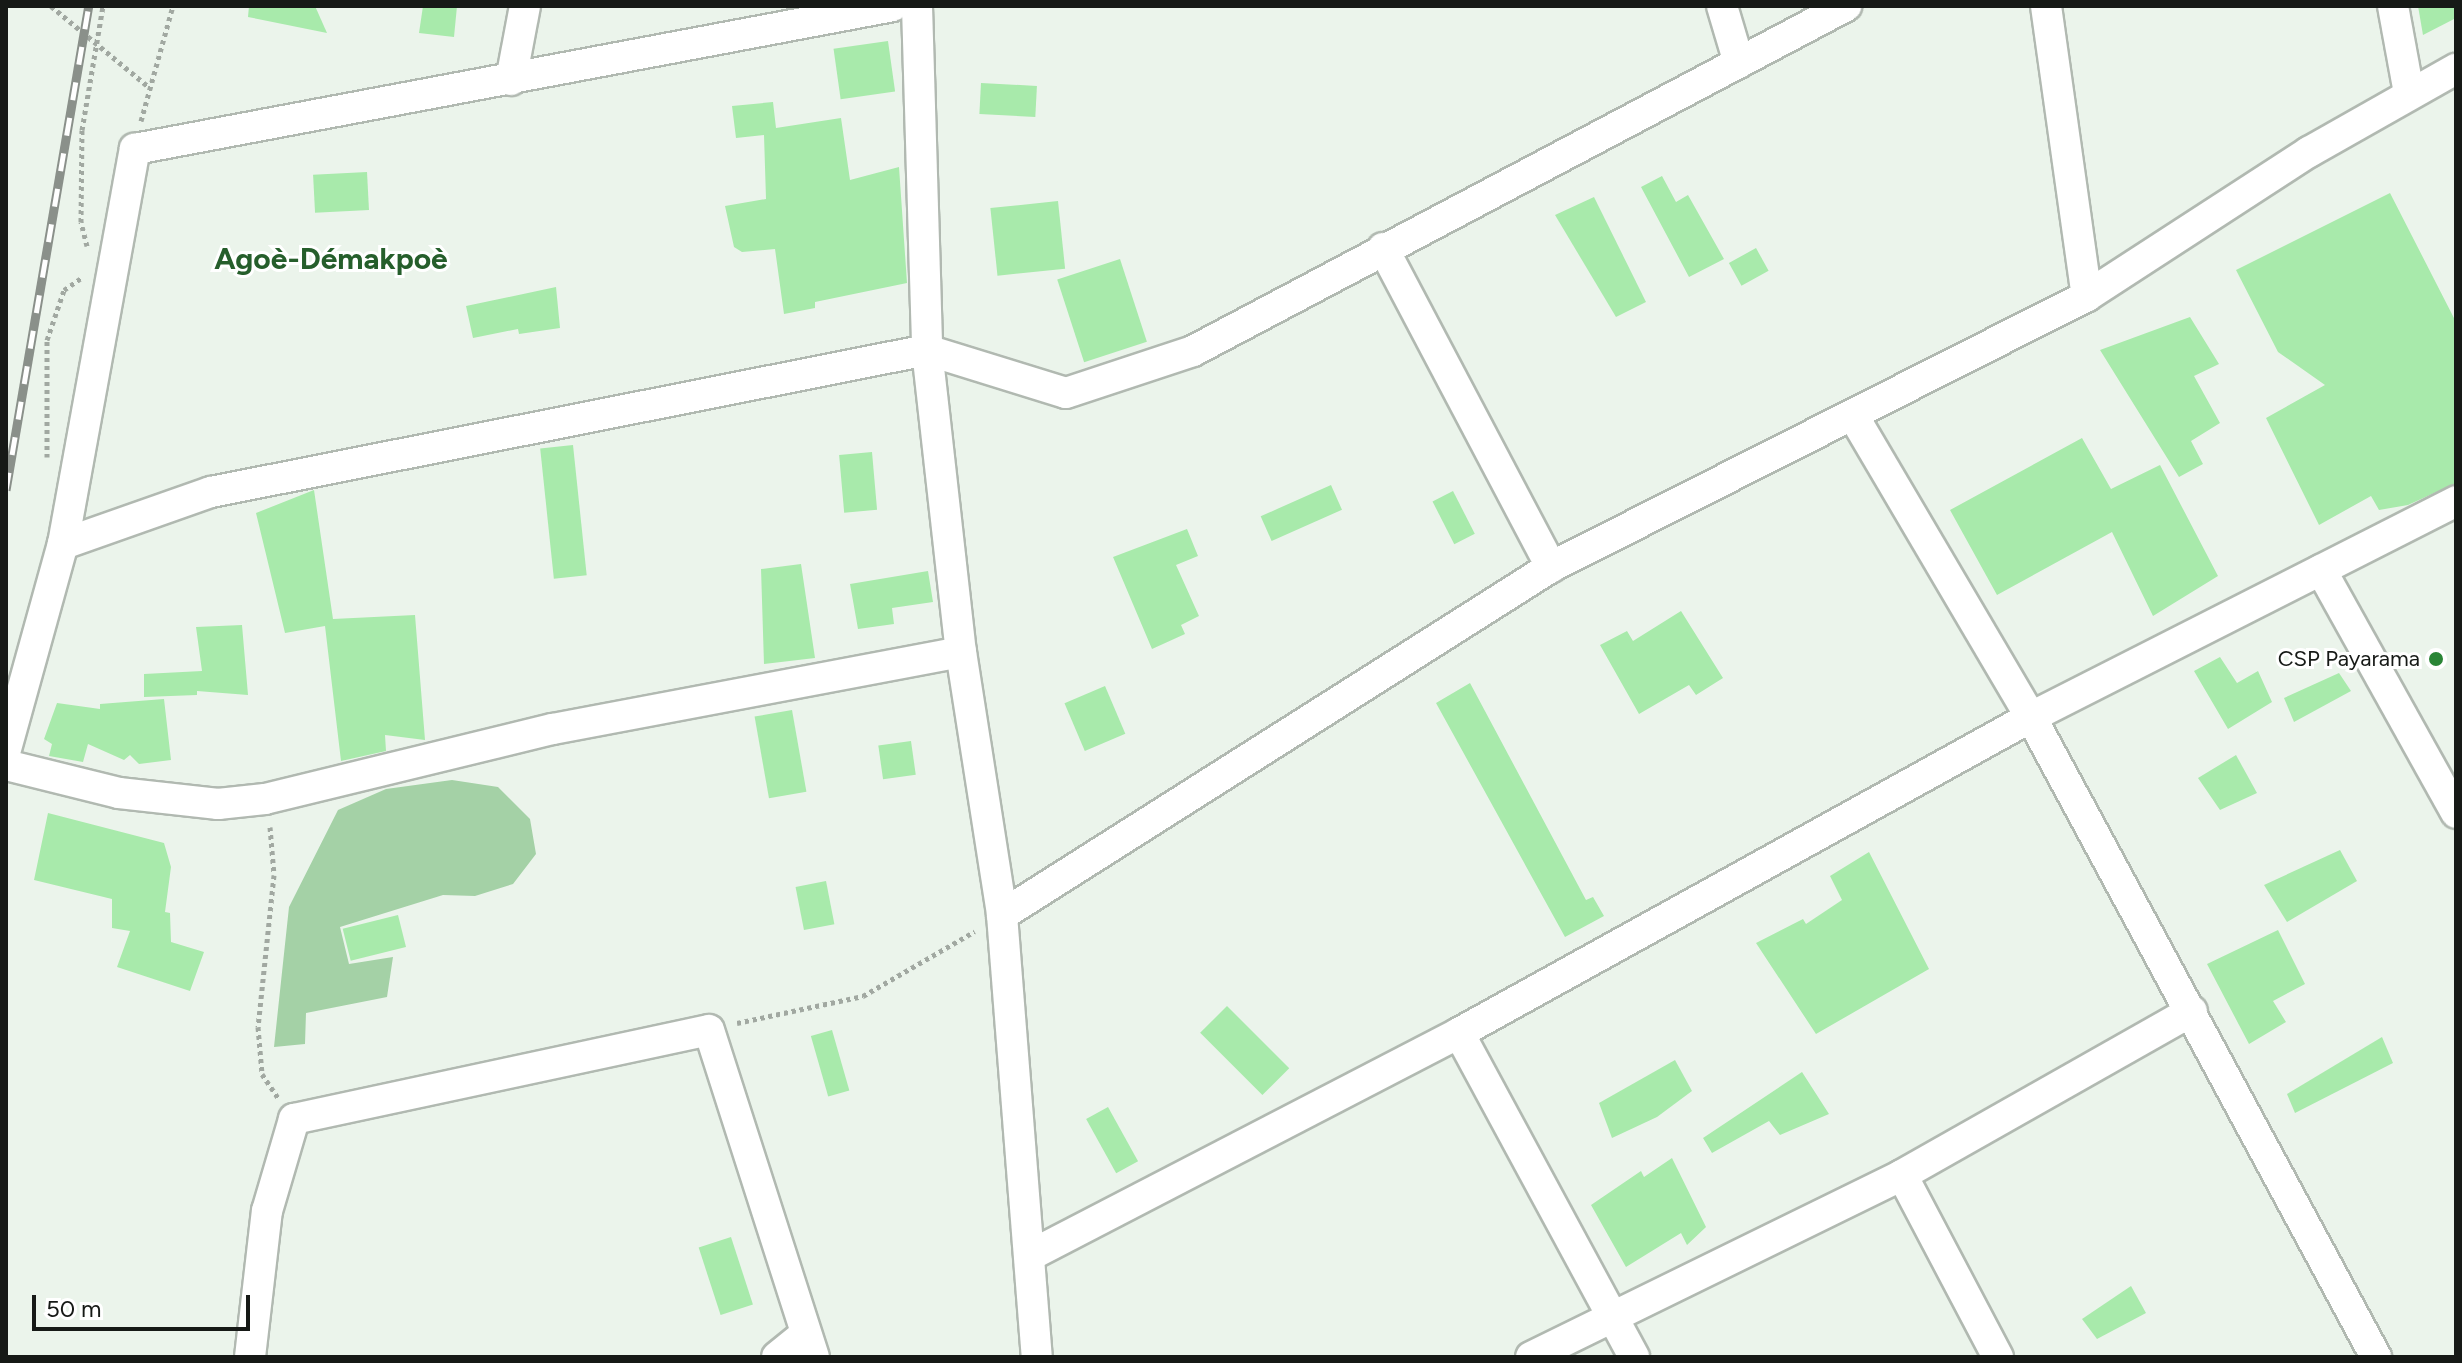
<!DOCTYPE html>
<html>
<head>
<meta charset="utf-8">
<style>
  body { margin:0 }
  #map { position:relative; width:2462px; height:1363px; overflow:hidden; background:#ebf4eb; font-family:Figtree,sans-serif }
  div>[style] { position:absolute }
  .green>* { inset:0; background:#a4d1a6 }
  .building>* { inset:0; background:#a8eaab; transform-origin:0 0 }
  .path>* { height:5px; margin-top:-2.5px; transform-origin:0; background:repeating-linear-gradient(90deg,#a1a8a1 0 4px,transparent 0 8px) }
  .roads { filter:drop-shadow(2px 0 #b1b9b1) drop-shadow(-2px 0 #b1b9b1) drop-shadow(0 2px #b1b9b1) drop-shadow(0 -2px #b1b9b1) }
  .street>* { height:30px; margin:-15px; padding:0 15px; transform-origin:15px; border-radius:15px; background:#fff }
  .rail>* { height:9px; margin-top:-4.5px; transform-origin:0; background:repeating-linear-gradient(90deg,#fff 0 18px,#8a908a 0 36px); box-sizing:border-box; border-block:2px solid #8a908a }
  .dots>* { width:22px; height:22px; translate:-50% -50%; box-sizing:border-box; border:4px solid #fff; border-radius:50% }
  span { translate:-50% -50%; white-space:nowrap; text-align:center; line-height:1.15; -webkit-text-stroke:6px #fff; paint-order:stroke }
  .poi-label { font-size:22px; color:#161916 }
  .right { translate:-100% -50%; text-align:right }
  .district-label { font-size:30px; color:#255e2b; font-weight:700 }
  .frame { position:absolute; inset:0; border:8px solid #161916; pointer-events:none }
  .scale { position:absolute; left:32px; top:1295px; width:218px; height:36px; box-sizing:border-box; border:4px solid #161916; border-top:0; padding-left:10px; font-size:24px; line-height:28px; white-space:nowrap; color:#161916; -webkit-text-stroke:6px #fff; paint-order:stroke }
</style>
</head>
<body>
<div id="map">
  <div class="green">
    <i style="clip-path:polygon(452px 780px,498px 787px,530px 819px,536px 854px,513px 884px,475px 896px,443px 895px,340px 927px,349px 964px,393px 957px,387px 997px,306px 1013px,305px 1044px,274px 1047px,289px 907px,338px 810px,386px 789px)"></i>
  </div>
  <div class="building">
    <i style="clip-path:polygon(249px 6px,315px 6px,327px 33px,248px 17px)"></i>
    <i style="clip-path:polygon(423px 6px,457px 6px,454px 37px,419px 33px)"></i>
    <i style="clip-path:polygon(2418px 6px,2456px 6px,2456px 18px,2423px 35px)"></i>
    <i style="left:888px;top:41px;width:51px;height:55px;rotate:82deg"></i>
    <i style="left:981px;top:83px;width:56px;height:31px;rotate:3deg"></i>
    <i style="clip-path:polygon(773px 102px,776px 128px,841px 118px,850px 180px,899px 167px,907px 283px,815px 302px,815px 308px,784px 314px,775px 249px,742px 252px,734px 247px,725px 206px,766px 199px,764px 135px,736px 138px,732px 106px)"></i>
    <i style="left:367px;top:172px;width:38px;height:54px;rotate:87deg"></i>
    <i style="clip-path:polygon(1662px 176px,1676px 202px,1688px 195px,1724px 259px,1689px 277px,1641px 187px)"></i>
    <i style="clip-path:polygon(2390px 193px,2456px 322px,2456px 483px,2408px 505px,2379px 510px,2371px 496px,2319px 525px,2266px 418px,2325px 385px,2278px 352px,2236px 270px)"></i>
    <i style="clip-path:polygon(1594px 197px,1646px 302px,1616px 317px,1555px 215px)"></i>
    <i style="left:1058px;top:201px;width:68px;height:68px;rotate:84deg"></i>
    <i style="left:1756px;top:248px;width:26px;height:31px;rotate:61deg"></i>
    <i style="left:1120px;top:259px;width:87px;height:66px;rotate:72deg"></i>
    <i style="clip-path:polygon(556px 287px,560px 328px,519px 334px,518px 329px,473px 338px,466px 306px)"></i>
    <i style="clip-path:polygon(2190px 317px,2219px 364px,2194px 376px,2220px 423px,2191px 441px,2203px 464px,2179px 477px,2100px 350px)"></i>
    <i style="clip-path:polygon(2082px 438px,2111px 489px,2160px 465px,2218px 576px,2153px 616px,2112px 532px,1997px 595px,1950px 510px)"></i>
    <i style="left:573px;top:445px;width:131px;height:33px;rotate:84deg"></i>
    <i style="left:872px;top:452px;width:58px;height:33px;rotate:85deg"></i>
    <i style="left:1331px;top:485px;width:27px;height:77px;rotate:66deg"></i>
    <i style="clip-path:polygon(314px 490px,333px 619px,415px 615px,425px 740px,385px 735px,386px 751px,341px 761px,325px 626px,285px 633px,256px 513px)"></i>
    <i style="left:1453px;top:491px;width:48px;height:23px;rotate:63deg"></i>
    <i style="clip-path:polygon(1187px 529px,1198px 556px,1176px 565px,1199px 616px,1181px 625px,1185px 634px,1152px 649px,1113px 557px)"></i>
    <i style="clip-path:polygon(801px 564px,815px 658px,764px 664px,761px 569px)"></i>
    <i style="clip-path:polygon(928px 571px,933px 602px,892px 608px,894px 624px,858px 629px,850px 584px)"></i>
    <i style="clip-path:polygon(1681px 611px,1723px 678px,1696px 695px,1689px 685px,1639px 714px,1600px 645px,1627px 631px,1633px 641px)"></i>
    <i style="clip-path:polygon(242px 625px,248px 695px,197px 691px,197px 695px,144px 697px,144px 674px,202px 671px,196px 627px)"></i>
    <i style="clip-path:polygon(2220px 657px,2237px 683px,2258px 671px,2272px 702px,2228px 729px,2194px 671px)"></i>
    <i style="clip-path:polygon(2339px 673px,2351px 691px,2294px 722px,2284px 698px)"></i>
    <i style="clip-path:polygon(1470px 683px,1586px 900px,1593px 897px,1604px 916px,1565px 937px,1436px 703px)"></i>
    <i style="left:1105px;top:686px;width:52px;height:44px;rotate:67deg"></i>
    <i style="clip-path:polygon(164px 699px,171px 760px,139px 764px,130px 755px,124px 760px,88px 744px,83px 762px,49px 756px,52px 744px,44px 739px,57px 703px,100px 709px,100px 704px)"></i>
    <i style="left:792px;top:710px;width:83px;height:38px;rotate:80deg"></i>
    <i style="left:911px;top:741px;width:34px;height:33px;rotate:82deg"></i>
    <i style="clip-path:polygon(2236px 755px,2257px 793px,2220px 810px,2198px 778px)"></i>
    <i style="clip-path:polygon(48px 813px,164px 843px,171px 867px,165px 912px,170px 913px,171px 942px,204px 952px,190px 991px,117px 967px,130px 931px,112px 928px,112px 899px,34px 880px)"></i>
    <i style="clip-path:polygon(2340px 850px,2357px 881px,2287px 922px,2264px 885px)"></i>
    <i style="clip-path:polygon(1869px 852px,1929px 969px,1816px 1034px,1756px 943px,1803px 919px,1806px 924px,1842px 900px,1830px 876px)"></i>
    <i style="left:826px;top:881px;width:44px;height:31px;rotate:79deg"></i>
    <i style="left:398px;top:915px;width:33px;height:57px;rotate:76deg"></i>
    <i style="clip-path:polygon(2278px 930px,2305px 984px,2273px 1001px,2286px 1022px,2249px 1044px,2207px 964px)"></i>
    <i style="left:1227px;top:1006px;width:88px;height:38px;rotate:45deg"></i>
    <i style="left:832px;top:1030px;width:63px;height:22px;rotate:74deg"></i>
    <i style="clip-path:polygon(2382px 1037px,2393px 1063px,2295px 1113px,2287px 1094px)"></i>
    <i style="clip-path:polygon(1675px 1060px,1692px 1091px,1657px 1117px,1612px 1138px,1599px 1103px)"></i>
    <i style="clip-path:polygon(1802px 1072px,1829px 1114px,1780px 1135px,1769px 1121px,1712px 1153px,1703px 1138px)"></i>
    <i style="left:1108px;top:1107px;width:62px;height:25px;rotate:61deg"></i>
    <i style="clip-path:polygon(1672px 1158px,1706px 1227px,1687px 1245px,1681px 1233px,1626px 1267px,1591px 1205px,1641px 1171px,1644px 1177px)"></i>
    <i style="left:731px;top:1237px;width:71px;height:34px;rotate:72deg"></i>
    <i style="clip-path:polygon(2131px 1286px,2146px 1313px,2097px 1339px,2082px 1319px)"></i>
  </div>
  <div class="path">
    <i style="left:51px;top:6px;width:127px;rotate:39.6deg"></i>
    <i style="left:141px;top:121px;width:119px;rotate:-74.5deg"></i>
    <i style="left:87px;top:246px;width:25px;rotate:-104deg"></i>
    <i style="left:81px;top:222px;width:92px;rotate:-89.4deg"></i>
    <i style="left:82px;top:130px;width:126px;rotate:-80.4deg"></i>
    <i style="left:47px;top:457px;width:117px;rotate:-90deg"></i>
    <i style="left:47px;top:340px;width:53px;rotate:-71.2deg"></i>
    <i style="left:64px;top:290px;width:21px;rotate:-35deg"></i>
    <i style="left:270px;top:827px;width:48px;rotate:85.2deg"></i>
    <i style="left:274px;top:875px;width:153px;rotate:96deg"></i>
    <i style="left:258px;top:1027px;width:47px;rotate:85.1deg"></i>
    <i style="left:262px;top:1074px;width:30px;rotate:56deg"></i>
    <i style="left:737px;top:1023px;width:129px;rotate:-12.1deg"></i>
    <i style="left:863px;top:996px;width:129px;rotate:-30.1deg"></i>
  </div>
  <div class="roads">
    <div class="street">
      <i style="left:917px;top:6px;width:344px;rotate:88.3deg"></i>
      <i style="left:927px;top:350px;width:304px;rotate:83.6deg"></i>
      <i style="left:961px;top:652px;width:266px;rotate:81.1deg"></i>
      <i style="left:1002px;top:915px;width:443px;rotate:85.5deg"></i>
      <i style="left:1722px;top:6px;width:59px;rotate:73.4deg"></i>
      <i style="left:2046px;top:6px;width:293px;rotate:82deg"></i>
      <i style="left:2393px;top:6px;width:88px;rotate:79.6deg"></i>
      <i style="left:511px;top:80px;width:75px;rotate:-79.3deg"></i>
      <i style="left:1383px;top:248px;width:361px;rotate:62.2deg"></i>
      <i style="left:1854px;top:417px;width:348px;rotate:59.5deg"></i>
      <i style="left:2031px;top:717px;width:727px;rotate:61.67deg"></i>
      <i style="left:63px;top:544px;width:157px;rotate:-19.4deg"></i>
      <i style="left:211px;top:492px;width:730px;rotate:-11.22deg"></i>
      <i style="left:927px;top:350px;width:145px;rotate:17.2deg"></i>
      <i style="left:1066px;top:393px;width:134px;rotate:-18.3deg"></i>
      <i style="left:1193px;top:351px;width:739px;rotate:-27.85deg"></i>
      <i style="left:2321px;top:570px;width:278px;rotate:60.9deg"></i>
      <i style="left:6px;top:749px;width:213px;rotate:-74.5deg"></i>
      <i style="left:63px;top:544px;width:402px;rotate:-79.7deg"></i>
      <i style="left:135px;top:149px;width:771px;rotate:-10.68deg"></i>
      <i style="left:6px;top:765px;width:116px;rotate:13.9deg"></i>
      <i style="left:119px;top:793px;width:100px;rotate:6.3deg"></i>
      <i style="left:218px;top:804px;width:47px;rotate:-6.1deg"></i>
      <i style="left:265px;top:799px;width:296px;rotate:-13.7deg"></i>
      <i style="left:553px;top:729px;width:415px;rotate:-10.7deg"></i>
      <i style="left:1002px;top:915px;width:650px;rotate:-32.37deg"></i>
      <i style="left:1551px;top:567px;width:601px;rotate:-26.82deg"></i>
      <i style="left:2087px;top:296px;width:265px;rotate:-33deg"></i>
      <i style="left:2309px;top:152px;width:169px;rotate:-29.5deg"></i>
      <i style="left:1459px;top:1033px;width:368px;rotate:61.6deg"></i>
      <i style="left:1902px;top:1175px;width:206px;rotate:62.2deg"></i>
      <i style="left:1031px;top:1255px;width:482px;rotate:-27.4deg"></i>
      <i style="left:1459px;top:1033px;width:653px;rotate:-28.92deg"></i>
      <i style="left:2031px;top:717px;width:477px;rotate:-26.9deg"></i>
      <i style="left:250px;top:1357px;width:147px;rotate:-83.4deg"></i>
      <i style="left:267px;top:1211px;width:96px;rotate:-73.6deg"></i>
      <i style="left:294px;top:1119px;width:424px;rotate:-12.1deg"></i>
      <i style="left:709px;top:1030px;width:343px;rotate:72.2deg"></i>
      <i style="left:777px;top:1357px;width:35px;rotate:-39deg"></i>
      <i style="left:1531px;top:1357px;width:413px;rotate:-26.1deg"></i>
      <i style="left:1902px;top:1175px;width:333px;rotate:-29.5deg"></i>
    </div>
  </div>
  <div class="rail">
    <i style="left:6px;top:490px;width:491px;rotate:-80.3deg"></i>
  </div>
  <div class="dots">
    <i style="left:2436px;top:659px;background:#2a8536"></i>
  </div>
  <div class="poi-label">
    <span class="right" style="left:2420px;top:659px">CSP Payarama</span>
  </div>
  <div class="district-label">
    <span style="left:331px;top:259px">Agoè-Démakpoè</span>
  </div>
  <div class="frame"></div>
  <div class="scale">50 m</div>
</div>
</body>
</html>
